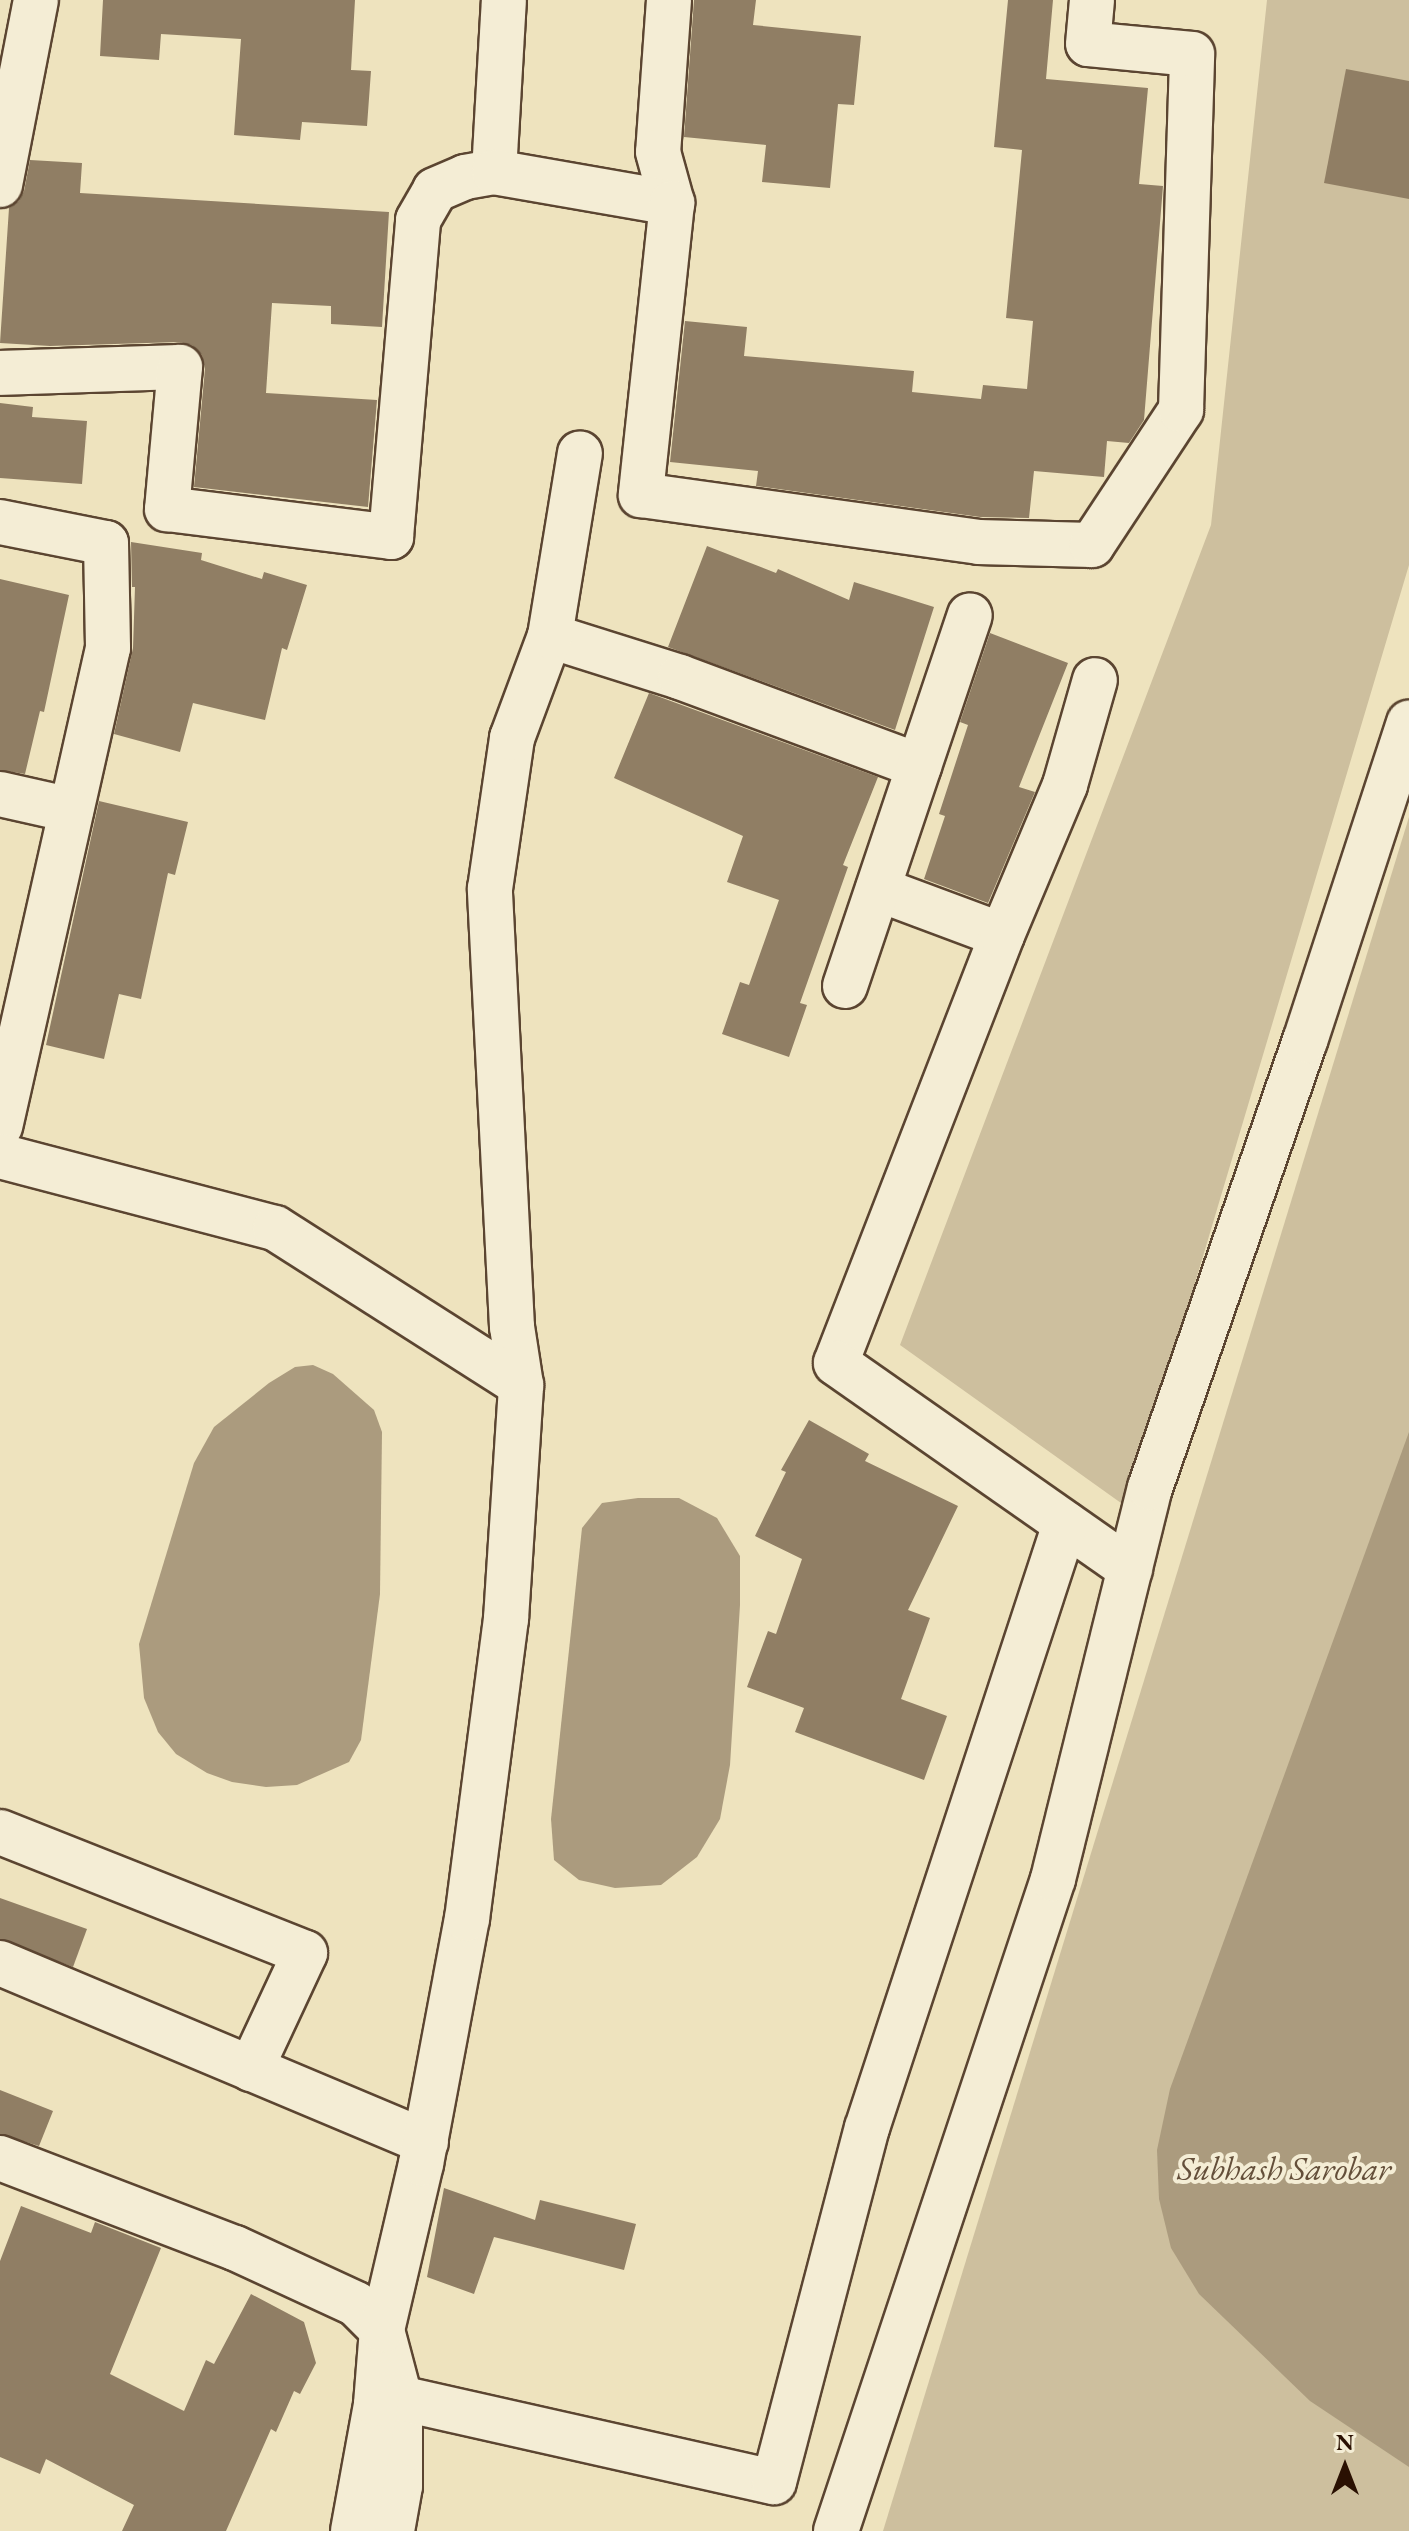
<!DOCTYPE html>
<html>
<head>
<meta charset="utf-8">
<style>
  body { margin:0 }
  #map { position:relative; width:1409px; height:2531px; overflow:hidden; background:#eee3be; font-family:"EB Garamond",serif }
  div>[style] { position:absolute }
  .green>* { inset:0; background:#cdbf9e }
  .water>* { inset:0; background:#ab9b7e }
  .building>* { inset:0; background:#907e64 }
  .roads { filter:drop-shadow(2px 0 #5b4531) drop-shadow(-2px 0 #5b4531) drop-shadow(0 2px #5b4531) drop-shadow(0 -2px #5b4531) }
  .minor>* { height:44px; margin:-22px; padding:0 22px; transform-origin:22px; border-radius:22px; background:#f4edd5 }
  span { translate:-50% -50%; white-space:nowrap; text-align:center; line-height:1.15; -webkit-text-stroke:8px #f4edd5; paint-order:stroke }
  .water-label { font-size:34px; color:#644f3a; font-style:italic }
  .north { position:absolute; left:1305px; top:2427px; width:80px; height:80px; -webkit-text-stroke:6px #f4edd5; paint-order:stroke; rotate:0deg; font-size:22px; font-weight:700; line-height:32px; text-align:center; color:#2a1002 }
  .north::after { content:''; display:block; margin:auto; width:28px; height:36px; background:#2a1002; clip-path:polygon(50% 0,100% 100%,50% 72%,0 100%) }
</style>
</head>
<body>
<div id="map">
  <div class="green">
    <i style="clip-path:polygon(1267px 0,1409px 0,1409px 565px,1128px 1508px,900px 1345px,1211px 525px)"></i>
    <i style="clip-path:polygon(1409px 817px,1409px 2531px,883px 2531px)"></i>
  </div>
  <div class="water">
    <i style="clip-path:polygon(313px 1365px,333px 1374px,374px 1410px,382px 1432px,380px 1594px,361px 1740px,349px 1762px,297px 1785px,266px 1787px,232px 1782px,207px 1773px,176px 1754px,158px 1732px,144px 1698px,139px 1644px,194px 1463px,214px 1427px,269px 1383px,295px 1367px)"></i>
    <i style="clip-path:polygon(1409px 1432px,1409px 2467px,1310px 2401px,1199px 2294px,1171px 2248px,1159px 2199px,1157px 2150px,1170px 2089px)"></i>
    <i style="clip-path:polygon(638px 1498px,679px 1498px,717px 1518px,740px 1556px,740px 1605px,730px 1765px,720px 1819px,697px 1857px,661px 1885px,615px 1888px,579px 1880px,554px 1860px,551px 1819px,582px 1528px,602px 1503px)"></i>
  </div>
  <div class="building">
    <i style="clip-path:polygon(103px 0,355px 0,351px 70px,371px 71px,367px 126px,302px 122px,300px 140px,234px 135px,241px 39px,161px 34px,159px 60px,100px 56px)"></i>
    <i style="clip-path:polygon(694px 0,756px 0,753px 25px,861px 36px,854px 105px,838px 104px,830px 188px,762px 182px,766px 145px,684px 137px)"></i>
    <i style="clip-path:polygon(1008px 0,1053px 0,1046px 79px,1148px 88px,1139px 184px,1163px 186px,1144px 420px,1129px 443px,1107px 441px,1104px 477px,1034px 471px,1029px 518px,980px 517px,756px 486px,758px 471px,670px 462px,685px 321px,747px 327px,744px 356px,914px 371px,912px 392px,981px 399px,983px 385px,1027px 389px,1033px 321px,1006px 318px,1022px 150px,994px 147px)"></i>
    <i style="clip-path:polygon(1346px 69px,1409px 81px,1409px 199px,1324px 183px)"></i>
    <i style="clip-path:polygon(30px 160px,82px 163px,80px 193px,389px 212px,382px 327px,331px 324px,331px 306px,272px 303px,266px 393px,377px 400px,368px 507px,194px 487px,205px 369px,202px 355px,192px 345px,179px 342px,50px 346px,0 343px,9px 208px,19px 201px,24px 191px)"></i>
    <i style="clip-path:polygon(0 403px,33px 407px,32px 417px,87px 421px,82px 484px,0 478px)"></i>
    <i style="clip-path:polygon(131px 542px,202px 553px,201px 560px,262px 579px,264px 572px,307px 585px,287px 650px,282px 648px,265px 720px,193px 703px,180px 752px,114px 734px,133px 648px,135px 587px,132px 587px)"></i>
    <i style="clip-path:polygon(707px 546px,776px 573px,778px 569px,849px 600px,854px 582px,934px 607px,895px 730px,668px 647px)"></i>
    <i style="clip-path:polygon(0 579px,69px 595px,44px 712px,40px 711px,25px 774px,0 770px)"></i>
    <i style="clip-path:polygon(990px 633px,1068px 663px,1019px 787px,1035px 792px,988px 903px,924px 879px,945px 816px,939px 814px,968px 725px,960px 722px)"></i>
    <i style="clip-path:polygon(649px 693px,878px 777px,843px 865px,848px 867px,800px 1003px,807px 1005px,789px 1057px,722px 1034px,740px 982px,749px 985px,779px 900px,727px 882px,743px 836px,614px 778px)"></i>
    <i style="clip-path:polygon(99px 801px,188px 822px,175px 875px,168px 873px,141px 999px,119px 994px,104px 1059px,46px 1045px)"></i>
    <i style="clip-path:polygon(809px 1420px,869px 1454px,865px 1461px,958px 1506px,908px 1610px,930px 1618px,901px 1699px,947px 1716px,924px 1780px,795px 1732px,804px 1708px,747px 1687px,768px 1631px,776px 1634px,802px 1559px,755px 1536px,786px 1472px,781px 1470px)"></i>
    <i style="clip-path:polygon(0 1898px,87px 1929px,73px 1967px,0 1939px)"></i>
    <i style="clip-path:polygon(0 2090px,53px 2111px,39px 2146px,0 2134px)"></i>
    <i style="clip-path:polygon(444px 2188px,535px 2220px,540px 2200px,636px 2224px,624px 2270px,494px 2237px,474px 2294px,427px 2277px)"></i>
    <i style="clip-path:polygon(21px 2206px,91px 2233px,95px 2222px,161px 2248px,110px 2374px,184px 2411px,206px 2360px,214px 2364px,251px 2294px,304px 2322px,316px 2363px,300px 2394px,294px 2391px,276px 2432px,271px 2429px,226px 2531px,122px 2531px,134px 2505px,46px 2459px,40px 2474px,0 2457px,0 2261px)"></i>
  </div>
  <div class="roads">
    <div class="minor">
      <i style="left:669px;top:0;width:152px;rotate:94.1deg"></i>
      <i style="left:658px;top:152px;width:53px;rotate:74.6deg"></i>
      <i style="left:494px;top:172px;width:172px;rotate:-86.7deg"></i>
      <i style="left:0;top:185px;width:188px;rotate:-79deg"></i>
      <i style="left:0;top:373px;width:180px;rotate:-1.9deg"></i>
      <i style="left:180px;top:367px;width:143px;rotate:95.2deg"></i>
      <i style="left:167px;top:509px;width:226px;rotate:7.1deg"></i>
      <i style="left:391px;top:537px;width:318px;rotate:-85.1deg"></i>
      <i style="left:418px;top:220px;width:34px;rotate:-60deg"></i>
      <i style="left:435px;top:190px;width:33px;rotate:-23deg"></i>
      <i style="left:465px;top:177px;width:29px;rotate:-10deg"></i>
      <i style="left:494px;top:172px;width:181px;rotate:9.9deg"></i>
      <i style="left:672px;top:203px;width:294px;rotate:96.1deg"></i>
      <i style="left:641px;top:495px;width:340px;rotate:7.9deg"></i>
      <i style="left:978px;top:542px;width:114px;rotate:1.5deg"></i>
      <i style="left:1092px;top:545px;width:162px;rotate:-56.6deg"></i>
      <i style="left:1181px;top:410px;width:356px;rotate:-88.2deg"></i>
      <i style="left:1192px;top:54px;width:104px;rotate:-174.5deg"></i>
      <i style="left:1088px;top:44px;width:44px;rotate:-84.8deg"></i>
      <i style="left:0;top:522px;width:108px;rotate:11.2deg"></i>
      <i style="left:106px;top:543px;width:105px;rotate:88.9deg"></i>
      <i style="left:108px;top:648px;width:490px;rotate:102.7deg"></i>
      <i style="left:550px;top:636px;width:136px;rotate:17.5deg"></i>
      <i style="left:680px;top:677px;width:255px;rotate:20.4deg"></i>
      <i style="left:0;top:794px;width:73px;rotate:12.7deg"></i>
      <i style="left:878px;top:889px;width:132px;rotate:20.4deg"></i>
      <i style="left:1002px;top:935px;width:459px;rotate:111.2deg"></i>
      <i style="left:836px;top:1363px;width:359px;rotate:35deg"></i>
      <i style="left:1002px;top:935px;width:163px;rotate:-67.2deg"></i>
      <i style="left:1065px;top:785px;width:109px;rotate:-74.1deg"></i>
      <i style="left:845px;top:986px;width:391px;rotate:-71.4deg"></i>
      <i style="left:0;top:1156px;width:284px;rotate:14.7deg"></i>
      <i style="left:275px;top:1228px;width:292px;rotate:32.5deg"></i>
      <i style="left:0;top:1832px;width:328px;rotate:21.6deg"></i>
      <i style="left:305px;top:1953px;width:128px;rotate:115deg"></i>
      <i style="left:0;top:1963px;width:462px;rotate:22.8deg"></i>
      <i style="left:0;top:2158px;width:252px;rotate:21deg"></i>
      <i style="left:235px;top:2248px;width:133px;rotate:24.8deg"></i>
      <i style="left:356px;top:2304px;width:37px;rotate:45deg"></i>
      <i style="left:382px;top:2330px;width:70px;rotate:75.2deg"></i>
      <i style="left:400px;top:2398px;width:88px;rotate:90deg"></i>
      <i style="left:400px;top:2486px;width:46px;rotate:100.1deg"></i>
      <i style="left:400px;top:2398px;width:383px;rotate:12.7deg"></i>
      <i style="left:774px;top:2482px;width:366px;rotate:-75.3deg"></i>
      <i style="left:867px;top:2128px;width:636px;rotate:-71.85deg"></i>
      <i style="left:353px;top:2531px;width:129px;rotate:-79.7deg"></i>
      <i style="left:376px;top:2404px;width:74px;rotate:-85.4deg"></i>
      <i style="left:382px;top:2330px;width:171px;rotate:-76.8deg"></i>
      <i style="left:421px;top:2164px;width:249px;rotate:-79.4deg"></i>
      <i style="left:467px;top:1919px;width:303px;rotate:-82.6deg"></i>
      <i style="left:506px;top:1619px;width:234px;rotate:-86.3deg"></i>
      <i style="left:521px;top:1385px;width:59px;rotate:-98.8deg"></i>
      <i style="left:512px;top:1327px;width:439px;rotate:-92.9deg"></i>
      <i style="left:490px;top:889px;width:153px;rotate:-81.7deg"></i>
      <i style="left:512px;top:738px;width:109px;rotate:-69.6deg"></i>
      <i style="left:550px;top:636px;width:185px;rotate:-80.7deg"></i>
      <i style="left:836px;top:2531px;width:687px;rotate:-71.59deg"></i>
      <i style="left:1053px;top:1879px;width:403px;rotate:-76.1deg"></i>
      <i style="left:1150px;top:1488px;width:473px;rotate:-70.9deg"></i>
      <i style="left:1305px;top:1041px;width:335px;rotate:-71.9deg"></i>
    </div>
  </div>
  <div class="water-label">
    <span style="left:1284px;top:2169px">Subhash Sarobar</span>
  </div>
  <div class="north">N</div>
</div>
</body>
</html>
